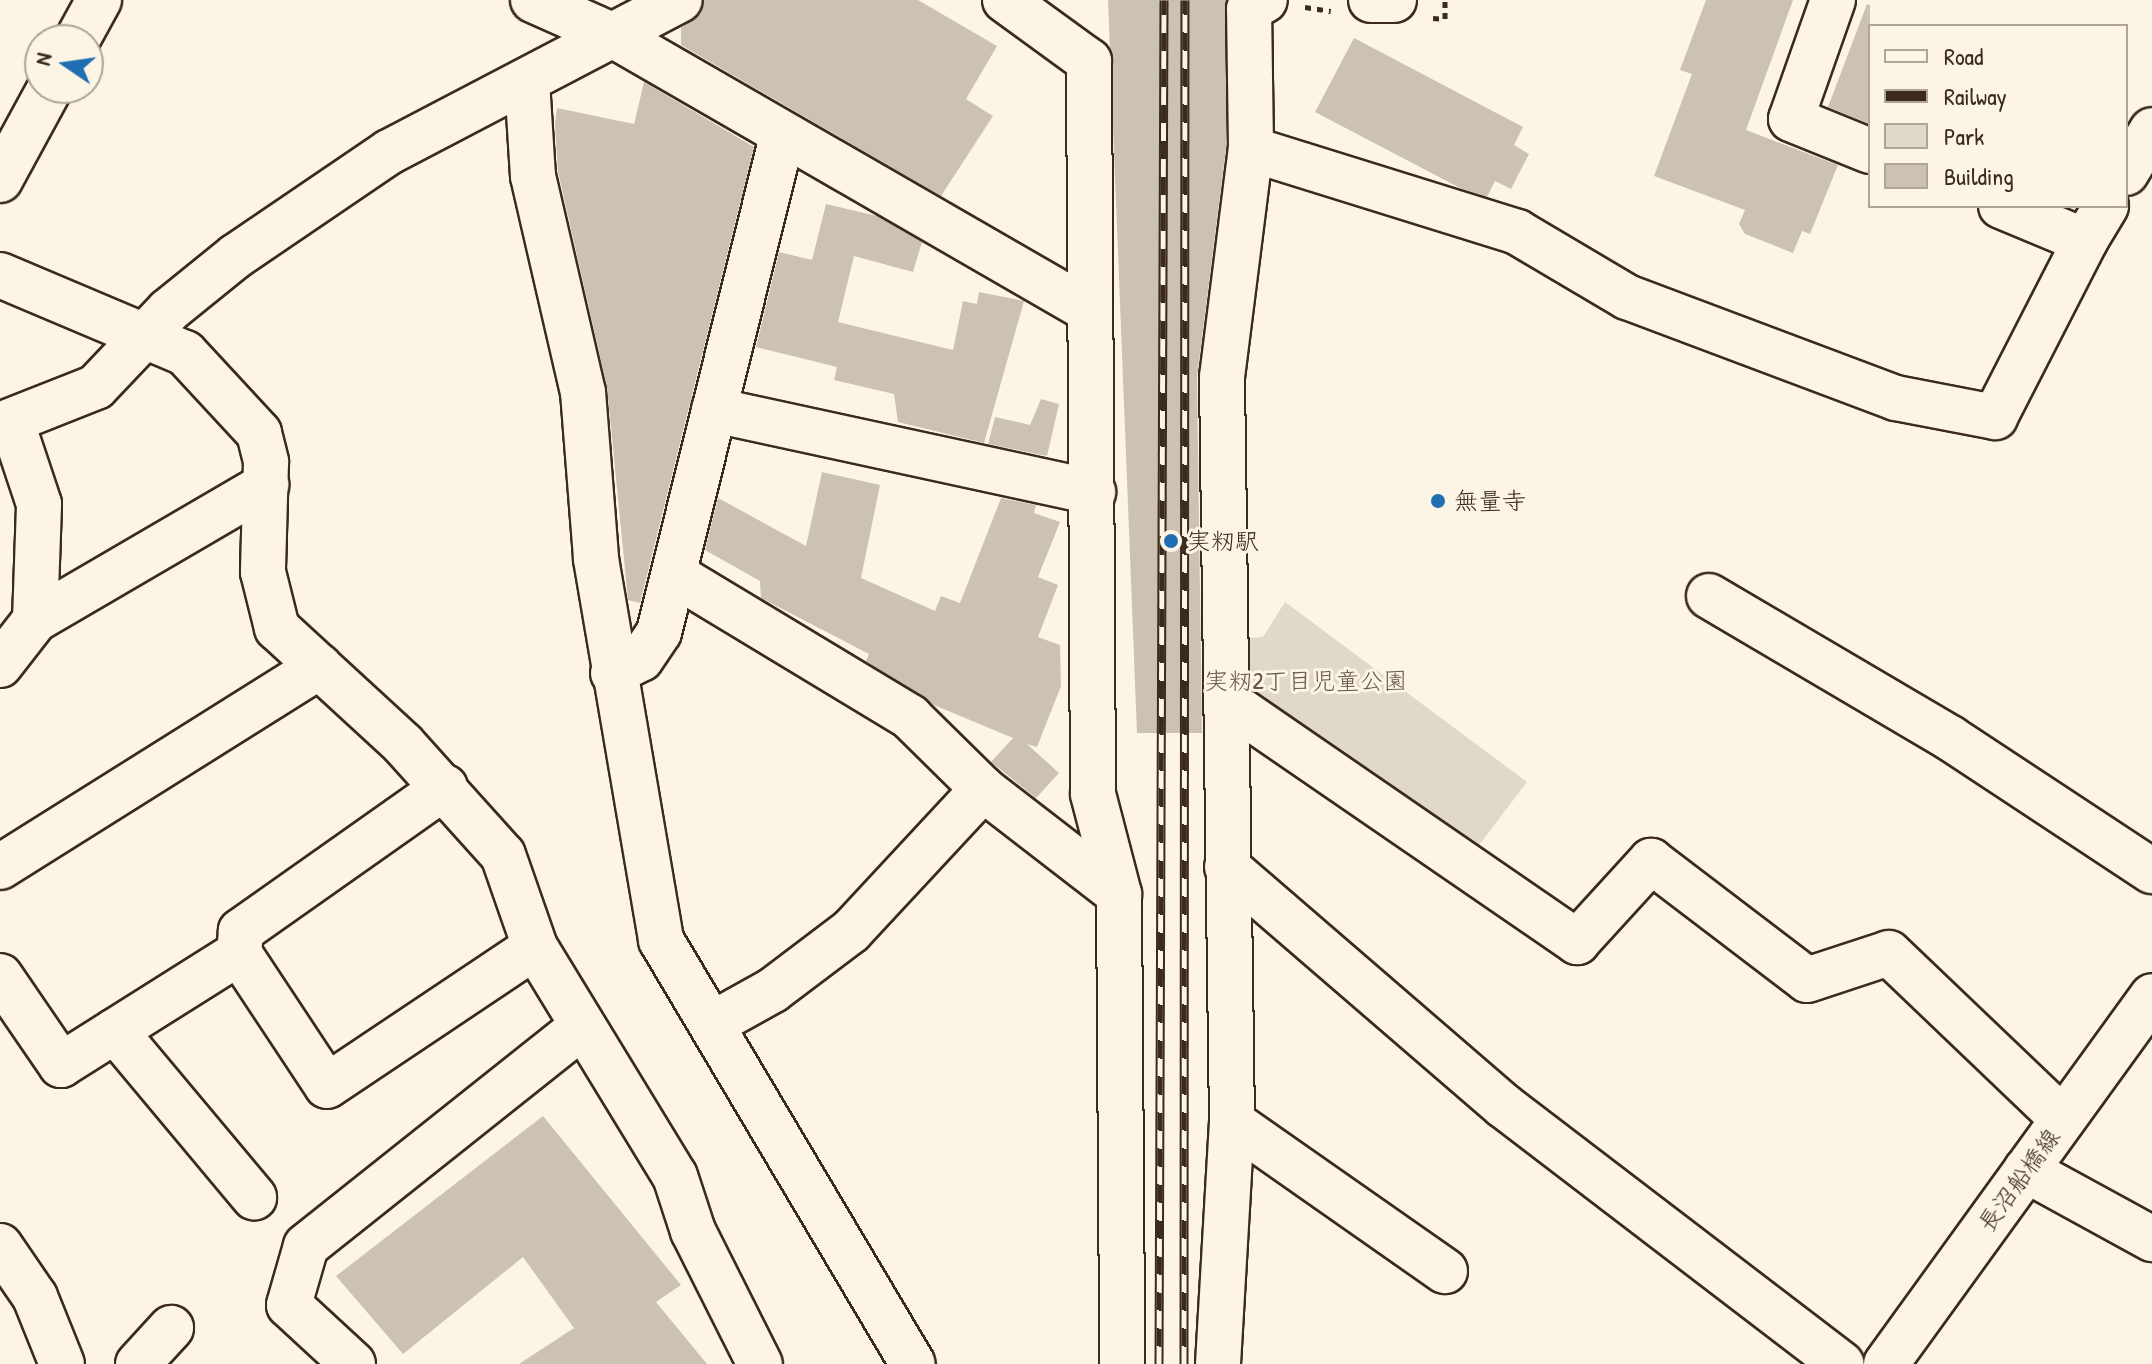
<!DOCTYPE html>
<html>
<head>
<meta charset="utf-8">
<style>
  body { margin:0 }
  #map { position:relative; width:2152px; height:1364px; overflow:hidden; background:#fcf5e5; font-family:"Patrick Hand","Klee One",sans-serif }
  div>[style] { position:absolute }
  .green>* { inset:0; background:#e0d8c8 }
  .building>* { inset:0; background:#ccc2b3 }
  .path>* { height:5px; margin-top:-2.5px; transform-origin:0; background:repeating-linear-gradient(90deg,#3b2a1e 0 6px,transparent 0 12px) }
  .roads { filter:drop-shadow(2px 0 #3b2a1e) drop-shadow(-2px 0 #3b2a1e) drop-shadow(0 2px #3b2a1e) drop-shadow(0 -2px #3b2a1e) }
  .minor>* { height:44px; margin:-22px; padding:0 22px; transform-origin:22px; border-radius:22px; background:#fcf5e5 }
  .major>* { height:44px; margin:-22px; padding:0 22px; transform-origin:22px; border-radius:22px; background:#fcf5e5 }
  .rail>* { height:9px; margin-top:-4.5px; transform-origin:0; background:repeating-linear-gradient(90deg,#fcf5e5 0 18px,#3b2a1e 0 36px); box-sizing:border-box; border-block:2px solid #3b2a1e }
  .dots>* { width:22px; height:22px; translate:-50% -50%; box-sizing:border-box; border:4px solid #fcf5e5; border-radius:50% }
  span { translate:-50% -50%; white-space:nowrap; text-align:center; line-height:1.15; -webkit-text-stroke:6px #fcf5e5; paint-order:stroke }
  .poi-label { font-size:24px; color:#3b2a1e }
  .left { translate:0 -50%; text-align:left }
  .park-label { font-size:24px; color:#645648 }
  .street-label { font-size:24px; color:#3b2a1e }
  .legend { position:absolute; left:1868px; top:24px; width:260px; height:184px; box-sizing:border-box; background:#fcf5e5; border:2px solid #afa495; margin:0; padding:10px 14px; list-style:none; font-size:24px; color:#3b2a1e }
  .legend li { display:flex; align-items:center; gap:16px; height:40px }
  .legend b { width:40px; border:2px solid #afa495 }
  .north { position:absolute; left:24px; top:24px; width:80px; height:80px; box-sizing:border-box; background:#fcf5e5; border:2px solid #afa495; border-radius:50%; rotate:283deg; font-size:22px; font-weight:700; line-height:32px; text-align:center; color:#3b2a1e }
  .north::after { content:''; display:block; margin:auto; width:28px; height:36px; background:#1f6fb2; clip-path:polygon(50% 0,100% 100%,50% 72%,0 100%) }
</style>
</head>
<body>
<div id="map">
  <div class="green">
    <i style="clip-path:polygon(1285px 602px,1527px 782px,1470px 857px,1238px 696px,1237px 639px,1263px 637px)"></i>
  </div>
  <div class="building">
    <i style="clip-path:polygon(705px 0,918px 0,997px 46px,966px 99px,993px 116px,941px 196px,681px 45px,681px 28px,701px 14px)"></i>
    <i style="clip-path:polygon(1108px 0,1226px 0,1226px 148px,1197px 377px,1202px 733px,1137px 733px)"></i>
    <i style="clip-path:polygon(1706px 0,1793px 0,1746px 130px,1838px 165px,1810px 234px,1802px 231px,1793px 253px,1745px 234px,1739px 224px,1745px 210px,1654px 176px,1692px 74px,1680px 70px)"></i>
    <i style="clip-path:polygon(1867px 4px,1870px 5px,1870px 124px,1828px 107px)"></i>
    <i style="clip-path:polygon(1354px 38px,1523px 127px,1514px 145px,1529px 154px,1511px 189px,1495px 181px,1487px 197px,1460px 188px,1315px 112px)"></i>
    <i style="clip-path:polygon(644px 82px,754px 147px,640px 603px,628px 600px,607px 387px,558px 172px,555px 124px,557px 108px,634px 124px)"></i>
    <i style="clip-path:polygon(826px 204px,877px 216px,922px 242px,913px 272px,854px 256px,838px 322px,953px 350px,963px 301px,977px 304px,979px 292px,1024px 301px,984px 443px,898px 422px,894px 394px,834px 380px,837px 367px,756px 347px,779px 252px,812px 260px)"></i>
    <i style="clip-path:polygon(1041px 399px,1059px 404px,1047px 456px,988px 444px,995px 417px,1030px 425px)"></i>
    <i style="clip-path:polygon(822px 472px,880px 485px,861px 578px,935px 611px,941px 596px,960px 603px,1001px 498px,1036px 505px,1034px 513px,1060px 522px,1038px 577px,1058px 585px,1038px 637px,1060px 645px,1061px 686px,1037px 747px,1027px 744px,1059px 773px,1036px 798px,991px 762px,1013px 738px,934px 705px,866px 661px,869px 654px,761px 598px,760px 581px,705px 550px,718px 498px,806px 546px)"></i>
    <i style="clip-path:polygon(543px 1116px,681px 1285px,656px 1302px,707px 1364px,519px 1364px,574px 1328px,523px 1257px,403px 1354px,336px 1276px)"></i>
  </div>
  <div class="path">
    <i style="left:1305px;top:7px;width:26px;rotate:9deg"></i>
    <i style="left:1433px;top:18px;width:12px;rotate:5deg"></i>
    <i style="left:1445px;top:19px;width:19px;rotate:-90deg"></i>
  </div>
  <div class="roads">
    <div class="minor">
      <i style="left:533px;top:0;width:91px;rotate:24deg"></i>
      <i style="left:616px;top:37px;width:546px;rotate:29.99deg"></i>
      <i style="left:1005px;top:0;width:104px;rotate:36deg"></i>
      <i style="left:1089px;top:61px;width:733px;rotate:89.69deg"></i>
      <i style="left:1093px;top:794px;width:103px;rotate:75.4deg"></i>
      <i style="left:1119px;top:894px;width:470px;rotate:89.6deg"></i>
      <i style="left:1371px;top:0;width:23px"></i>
      <i style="left:1833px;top:0;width:126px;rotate:109.4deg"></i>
      <i style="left:1791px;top:119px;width:85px;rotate:22.1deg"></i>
      <i style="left:77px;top:40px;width:46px;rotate:-61.2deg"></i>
      <i style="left:527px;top:81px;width:95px;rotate:86.4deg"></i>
      <i style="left:533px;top:176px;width:222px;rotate:77deg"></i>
      <i style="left:583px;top:392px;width:168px;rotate:85.5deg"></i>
      <i style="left:596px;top:559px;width:387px;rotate:80.3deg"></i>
      <i style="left:661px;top:940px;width:493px;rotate:59.3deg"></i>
      <i style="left:1251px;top:149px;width:279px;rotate:17.3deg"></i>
      <i style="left:1517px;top:232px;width:128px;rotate:30.6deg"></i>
      <i style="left:1627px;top:297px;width:287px;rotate:20.6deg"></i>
      <i style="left:1896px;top:398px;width:101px;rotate:10.9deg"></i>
      <i style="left:1995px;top:417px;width:198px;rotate:-62.9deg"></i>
      <i style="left:2126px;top:173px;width:50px;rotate:-58.8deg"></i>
      <i style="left:0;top:180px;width:105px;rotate:-61.5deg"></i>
      <i style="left:2001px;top:206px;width:91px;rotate:22.6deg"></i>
      <i style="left:2085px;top:241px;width:41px;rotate:-59deg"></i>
      <i style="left:0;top:275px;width:201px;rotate:22.9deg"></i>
      <i style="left:185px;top:353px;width:109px;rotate:47.2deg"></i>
      <i style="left:259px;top:433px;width:30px;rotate:76deg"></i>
      <i style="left:266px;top:462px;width:110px;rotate:91.6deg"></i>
      <i style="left:263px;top:572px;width:58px;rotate:76deg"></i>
      <i style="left:277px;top:628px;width:171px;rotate:42.6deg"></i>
      <i style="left:403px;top:744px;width:149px;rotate:48deg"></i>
      <i style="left:503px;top:855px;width:97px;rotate:70.8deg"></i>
      <i style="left:535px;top:947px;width:268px;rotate:58.6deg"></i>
      <i style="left:675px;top:1176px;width:58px;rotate:71.9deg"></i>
      <i style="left:693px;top:1231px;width:149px;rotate:63.3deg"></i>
      <i style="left:714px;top:410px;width:388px;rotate:12.2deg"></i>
      <i style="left:0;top:425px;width:103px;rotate:-21.6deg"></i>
      <i style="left:96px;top:387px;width:105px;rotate:-46.5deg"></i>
      <i style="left:168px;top:311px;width:87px;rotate:-39deg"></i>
      <i style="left:236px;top:256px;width:185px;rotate:-34.2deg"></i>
      <i style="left:389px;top:152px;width:328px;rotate:-27.6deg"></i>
      <i style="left:675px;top:575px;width:275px;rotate:31.1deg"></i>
      <i style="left:910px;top:717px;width:103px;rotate:44.6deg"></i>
      <i style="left:983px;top:789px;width:172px;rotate:37.7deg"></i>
      <i style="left:1709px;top:596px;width:280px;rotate:30.5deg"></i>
      <i style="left:1950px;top:738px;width:242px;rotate:33.4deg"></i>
      <i style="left:35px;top:620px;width:268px;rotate:-30.3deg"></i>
      <i style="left:0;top:665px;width:57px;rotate:-52.1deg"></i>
      <i style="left:35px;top:620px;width:116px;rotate:-88deg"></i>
      <i style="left:39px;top:504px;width:85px;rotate:-108.4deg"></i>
      <i style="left:613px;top:673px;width:31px;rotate:-27deg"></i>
      <i style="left:641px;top:659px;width:32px;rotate:-56deg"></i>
      <i style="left:659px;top:632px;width:510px;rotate:-76.05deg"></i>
      <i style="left:1228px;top:702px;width:424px;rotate:34.5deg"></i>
      <i style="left:1577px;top:942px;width:110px;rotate:-47.6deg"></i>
      <i style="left:1651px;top:861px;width:196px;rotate:37.3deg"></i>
      <i style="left:1807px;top:980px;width:86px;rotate:-18.2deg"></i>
      <i style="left:1889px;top:953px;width:240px;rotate:43.7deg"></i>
      <i style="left:445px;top:787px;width:250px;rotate:144.8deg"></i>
      <i style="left:241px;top:931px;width:22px;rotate:95deg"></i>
      <i style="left:239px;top:953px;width:159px;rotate:56.5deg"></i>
      <i style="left:327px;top:1086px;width:250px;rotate:-33.8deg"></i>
      <i style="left:0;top:867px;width:377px;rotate:-32.1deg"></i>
      <i style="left:1227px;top:867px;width:366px;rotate:40.8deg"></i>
      <i style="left:1504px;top:1106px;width:425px;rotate:37.4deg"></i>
      <i style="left:0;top:976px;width:108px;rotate:55.6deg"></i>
      <i style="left:61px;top:1065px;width:210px;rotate:-32.2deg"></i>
      <i style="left:712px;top:1024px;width:70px;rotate:-29.1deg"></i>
      <i style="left:773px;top:990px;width:98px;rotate:-37.1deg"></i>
      <i style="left:851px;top:931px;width:194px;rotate:-47.1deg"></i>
      <i style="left:115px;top:1031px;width:217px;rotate:50.1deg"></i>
      <i style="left:1232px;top:1122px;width:260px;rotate:35deg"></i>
      <i style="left:2026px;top:1170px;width:144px;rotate:28.7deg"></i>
      <i style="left:0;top:1246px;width:62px;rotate:55.5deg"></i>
      <i style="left:35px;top:1297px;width:72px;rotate:68.1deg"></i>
      <i style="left:138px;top:1364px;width:49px;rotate:-47.5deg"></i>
      <i style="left:353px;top:1364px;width:87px;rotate:-137.3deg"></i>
      <i style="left:289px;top:1305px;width:61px;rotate:-73.9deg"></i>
      <i style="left:306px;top:1246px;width:350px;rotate:-38.5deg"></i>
      <i style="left:1218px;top:1364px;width:242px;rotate:-86.7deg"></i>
      <i style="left:1232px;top:1122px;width:745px;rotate:-90.77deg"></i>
      <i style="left:1222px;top:377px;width:230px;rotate:-82.8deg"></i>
      <i style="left:1251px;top:149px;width:140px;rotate:-90.8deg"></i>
      <i style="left:1249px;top:9px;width:18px;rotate:-29deg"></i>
    </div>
    <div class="major">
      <i style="left:1886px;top:1364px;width:454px;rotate:-54.1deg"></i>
    </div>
  </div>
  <div class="rail">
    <i style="left:1159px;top:1364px;width:1364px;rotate:-89.79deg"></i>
    <i style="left:1184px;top:1364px;width:1364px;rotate:-89.96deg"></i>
  </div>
  <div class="dots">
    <i style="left:1438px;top:501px;background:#1f6fb2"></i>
    <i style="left:1171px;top:541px;background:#1f6fb2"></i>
  </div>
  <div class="poi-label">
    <span class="left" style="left:1454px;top:501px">無量寺</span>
    <span class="left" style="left:1187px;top:541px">実籾駅</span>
  </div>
  <div class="park-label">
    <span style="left:1306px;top:681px">実籾2丁目児童公園</span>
  </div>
  <div class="street-label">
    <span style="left:2019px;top:1180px;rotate:-54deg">長沼船橋線</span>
  </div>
  <ul class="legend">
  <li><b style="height:10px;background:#fcf5e5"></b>Road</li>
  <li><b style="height:10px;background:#3b2a1e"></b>Railway</li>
  <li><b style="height:22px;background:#e0d8c8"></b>Park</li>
  <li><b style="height:22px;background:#ccc2b3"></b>Building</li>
  </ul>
  <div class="north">N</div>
</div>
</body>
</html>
